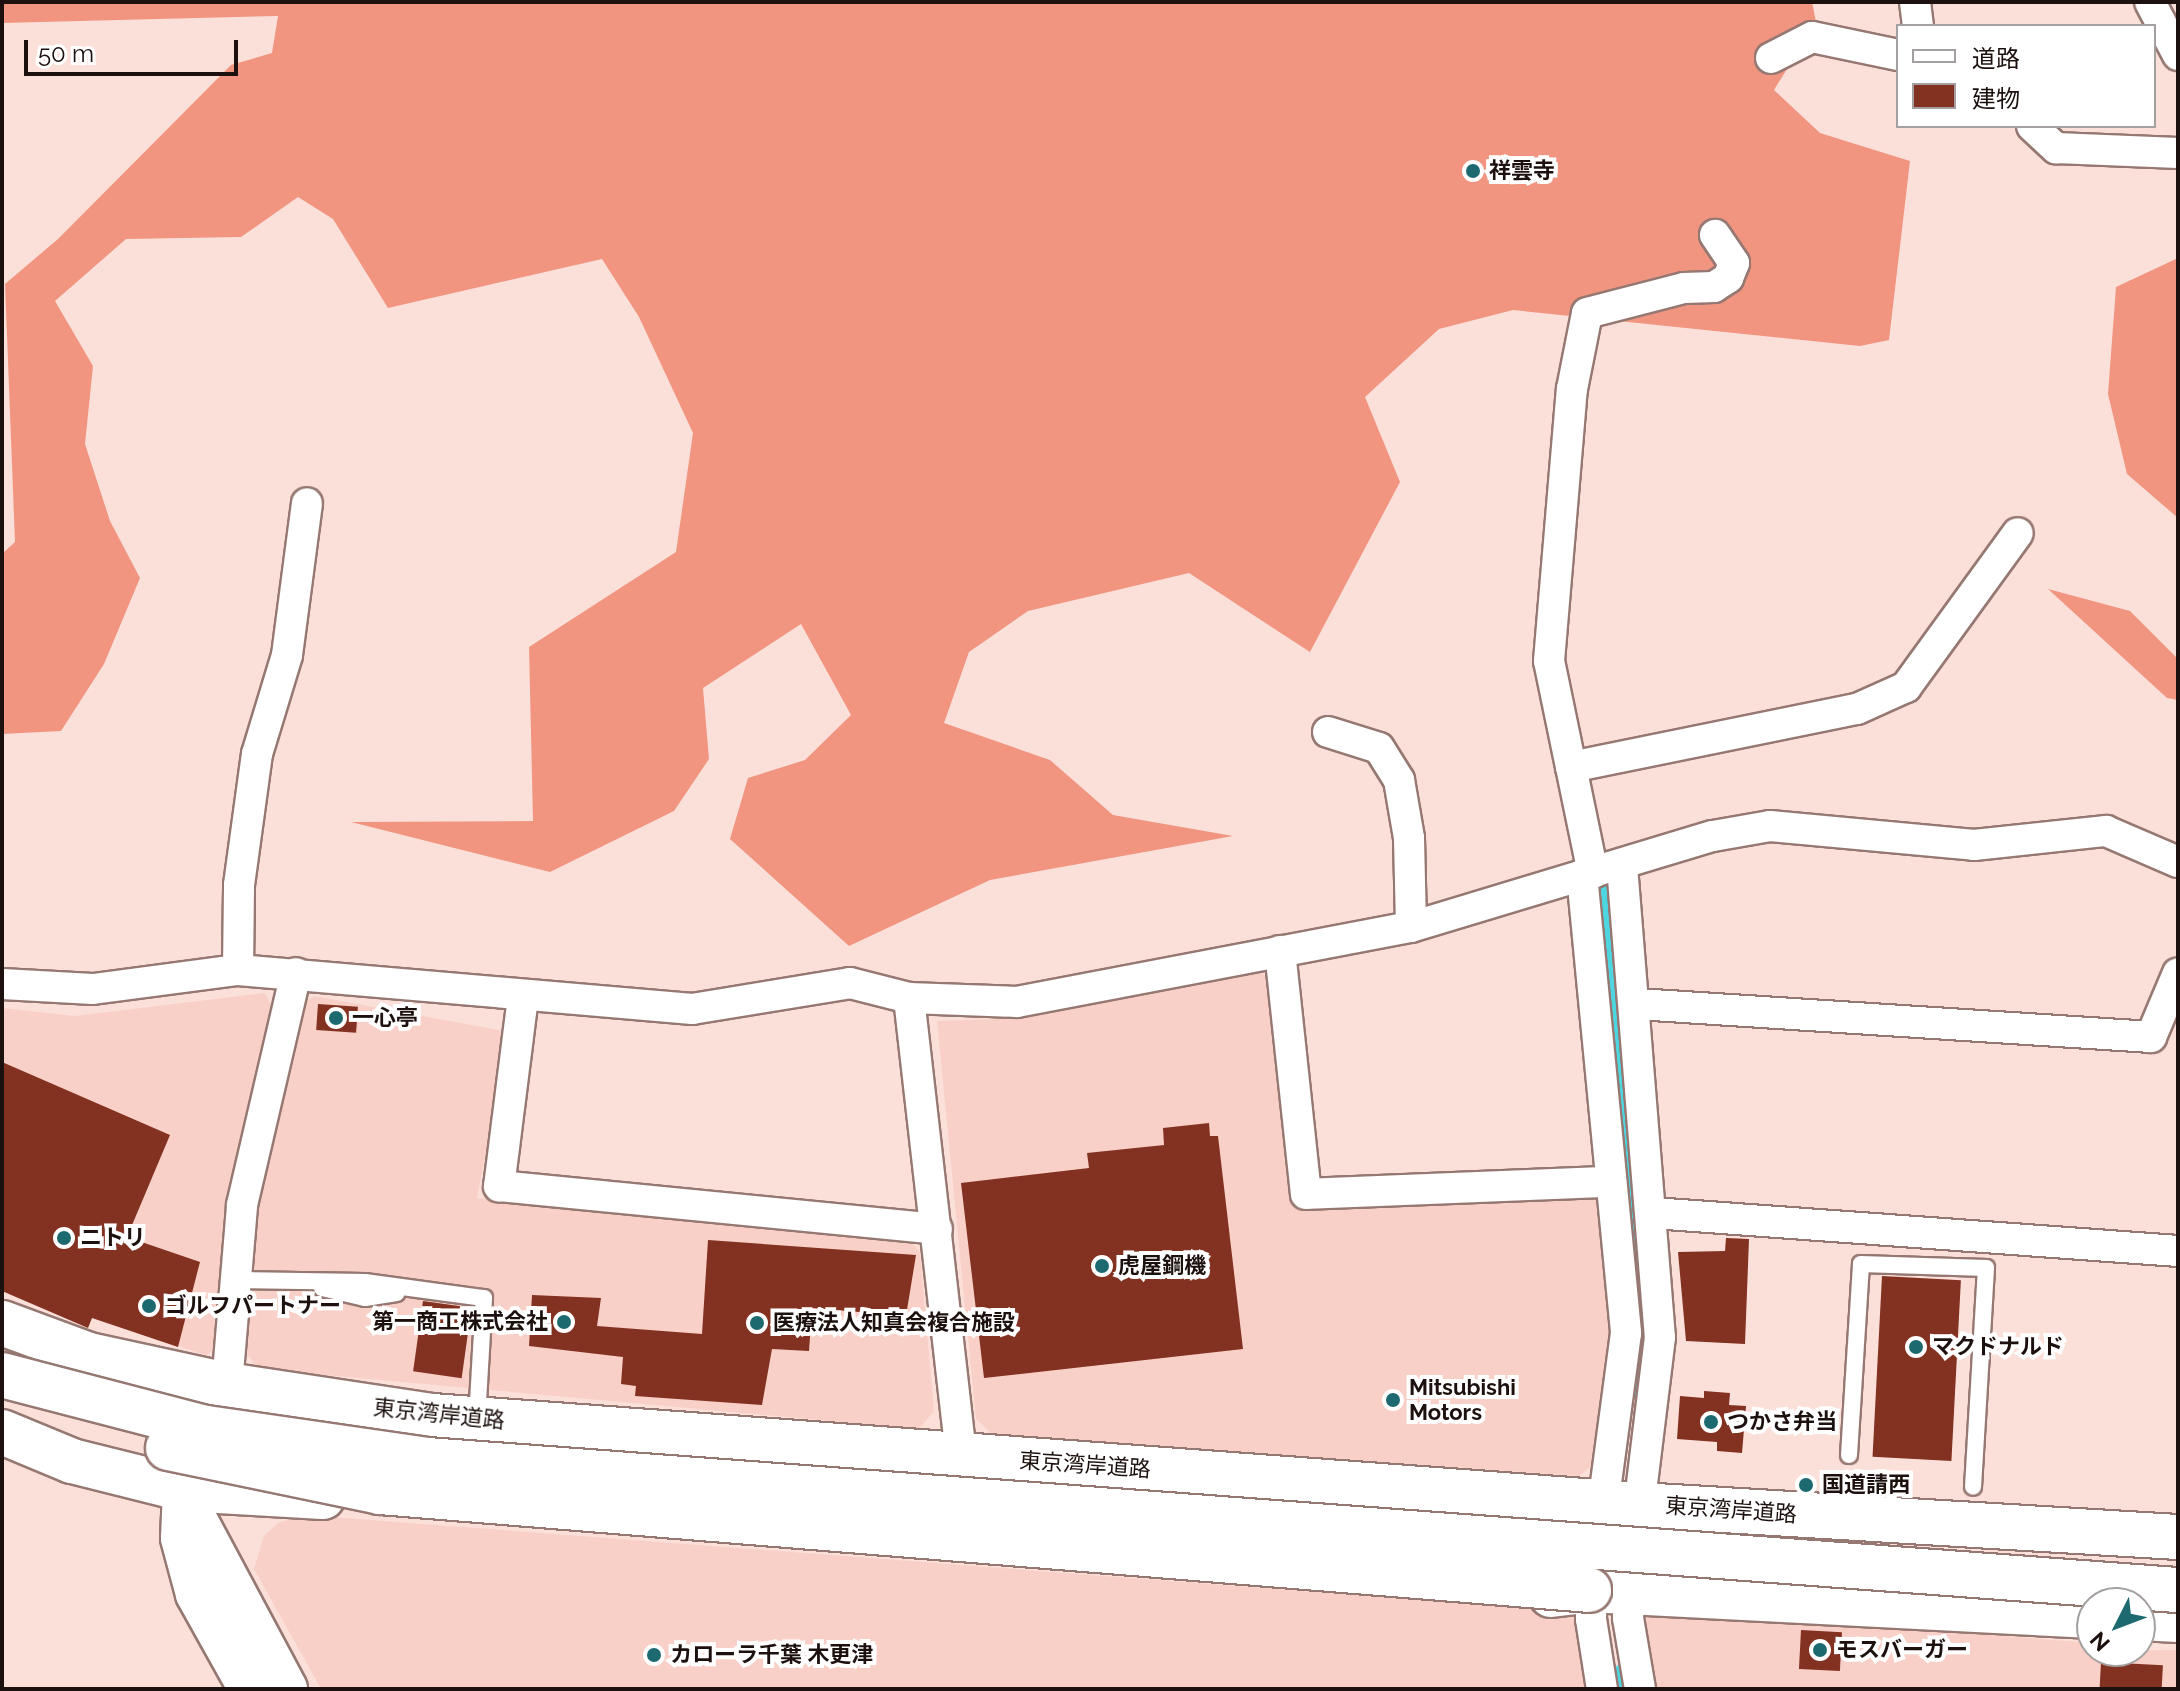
<!DOCTYPE html>
<html>
<head>
<meta charset="utf-8">
<style>
  body { margin:0 }
  #map { position:relative; width:2180px; height:1691px; overflow:hidden; background:#fbe0da; font-family:Raleway,"Noto Sans JP",sans-serif }
  div>[style] { position:absolute }
  .built>* { inset:0; background:#f9d0c7 }
  .forest>* { inset:0; background:#f19581 }
  .stream>* { height:9px; margin:-4.5px; padding:0 4.5px; transform-origin:4.5px; border-radius:4.5px; background:#4dd5e0 }
  .building>* { inset:0; background:#833121; transform-origin:0 0 }
  .roads { filter:drop-shadow(2px 0 #967872) drop-shadow(-2px 0 #967872) drop-shadow(0 2px #967872) drop-shadow(0 -2px #967872) }
  .lane>* { height:16px; margin:-8px; padding:0 8px; transform-origin:8px; border-radius:8px; background:#fff }
  .street>* { height:30px; margin:-15px; padding:0 15px; transform-origin:15px; border-radius:15px; background:#fff }
  .secondary>* { height:42px; margin:-21px; padding:0 21px; transform-origin:21px; border-radius:21px; background:#fff }
  .highway>* { height:44px; margin:-22px; padding:0 22px; transform-origin:22px; border-radius:22px; background:#fff }
  .bridges { filter:drop-shadow(2px 0 #967872) drop-shadow(-2px 0 #967872) drop-shadow(0 2px #967872) drop-shadow(0 -2px #967872) }
  .highway-bridge>* { height:44px; margin:-22px; padding:0 22px; transform-origin:22px; border-radius:22px; background:#fff }
  .dots>* { width:22px; height:22px; translate:-50% -50%; box-sizing:border-box; border:4px solid #fff; border-radius:50% }
  span { translate:-50% -50%; white-space:nowrap; text-align:center; line-height:1.15; -webkit-text-stroke:8px #fff; paint-order:stroke }
  .poi-label { font-size:22px; color:#1c110e; font-weight:700 }
  .left { translate:0 -50%; text-align:left }
  .right { translate:-100% -50%; text-align:right }
  .street-label { font-size:22px; color:#1c110e }
  .frame { position:absolute; inset:0; border:4px solid #1c110e; pointer-events:none }
  .legend { position:absolute; left:1896px; top:24px; width:260px; height:104px; box-sizing:border-box; background:#fff; border:2px solid #a4a09f; margin:0; padding:10px 14px; list-style:none; font-size:24px; color:#1c110e }
  .legend li { display:flex; align-items:center; gap:16px; height:40px }
  .legend b { width:40px; border:2px solid #a4a09f }
  .north { position:absolute; left:2076px; top:1587px; width:80px; height:80px; box-sizing:border-box; background:#fff; border:2px solid #a4a09f; border-radius:50%; rotate:228deg; font-size:22px; font-weight:700; line-height:32px; text-align:center; color:#1c110e }
  .north::after { content:''; display:block; margin:auto; width:28px; height:36px; background:#1c696f; clip-path:polygon(50% 0,100% 100%,50% 72%,0 100%) }
  .scale { position:absolute; left:24px; top:40px; width:214px; height:36px; box-sizing:border-box; border:4px solid #1c110e; border-top:0; padding-left:10px; font-size:24px; line-height:28px; white-space:nowrap; color:#1c110e; -webkit-text-stroke:6px #fff; paint-order:stroke }
</style>
</head>
<body>
<div id="map">
  <div class="built">
    <i style="clip-path:polygon(1260px 972px,1276px 983px,1299px 1204px,1595px 1194px,1616px 1336px,1599px 1460px,1579px 1476px,993px 1435px,976px 1419px,937px 1021px,1023px 1018px)"></i>
    <i style="clip-path:polygon(265px 993px,272px 1007px,225px 1215px,221px 1346px,206px 1355px,2px 1289px,2px 1008px,75px 1016px)"></i>
    <i style="clip-path:polygon(314px 996px,499px 1030px,507px 1042px,477px 1198px,911px 1241px,920px 1253px,934px 1411px,919px 1429px,259px 1369px,247px 1354px,250px 1231px,301px 1005px)"></i>
    <i style="clip-path:polygon(305px 1515px,1578px 1612px,1593px 1689px,321px 1689px,254px 1569px,264px 1536px,278px 1523px)"></i>
    <i style="clip-path:polygon(1669px 1610px,2092px 1643px,2092px 1651px,2178px 1650px,2178px 1689px,1649px 1689px,1641px 1628px,1644px 1617px)"></i>
  </div>
  <div class="forest">
    <i style="clip-path:polygon(2px 2px,1812px 2px,1816px 22px,1774px 90px,1820px 133px,1910px 161px,1889px 340px,1860px 346px,1513px 310px,1439px 329px,1365px 397px,1400px 482px,1310px 652px,1189px 573px,1028px 611px,969px 652px,944px 723px,1050px 760px,1113px 815px,1233px 836px,990px 880px,849px 946px,730px 839px,748px 778px,805px 760px,851px 715px,801px 624px,703px 688px,709px 759px,674px 811px,550px 872px,351px 822px,533px 821px,529px 647px,676px 552px,693px 433px,639px 317px,602px 259px,388px 308px,333px 219px,298px 197px,241px 237px,126px 239px,55px 301px,93px 366px,85px 444px,110px 521px,140px 578px,104px 664px,61px 731px,2px 734px,2px 554px,15px 542px,5px 284px,58px 239px,231px 65px,272px 53px,278px 16px,2px 23px)"></i>
    <i style="clip-path:polygon(2178px 258px,2178px 518px,2127px 474px,2108px 394px,2116px 287px)"></i>
    <i style="clip-path:polygon(2048px 589px,2130px 611px,2178px 659px,2178px 700px,2167px 698px)"></i>
  </div>
  <div class="stream">
    <i style="left:1604px;top:882px;width:450px;rotate:85.3deg"></i>
    <i style="left:1641px;top:1330px;width:62px;rotate:94.6deg"></i>
    <i style="left:1619px;top:1669px;width:20px;rotate:79deg"></i>
  </div>
  <div class="building">
    <i style="left:318px;top:1004px;width:40px;height:26px;rotate:4deg"></i>
    <i style="clip-path:polygon(2px 1062px,170px 1135px,127px 1237px,200px 1262px,178px 1347px,92px 1318px,88px 1328px,2px 1291px)"></i>
    <i style="clip-path:polygon(1209px 1123px,1210px 1136px,1218px 1136px,1243px 1349px,984px 1378px,961px 1183px,1089px 1168px,1087px 1153px,1164px 1145px,1163px 1128px)"></i>
    <i style="clip-path:polygon(1726px 1238px,1749px 1239px,1745px 1344px,1686px 1341px,1678px 1252px,1725px 1251px)"></i>
    <i style="clip-path:polygon(708px 1240px,916px 1255px,906px 1316px,812px 1308px,809px 1351px,772px 1349px,762px 1405px,635px 1396px,636px 1386px,621px 1384px,623px 1357px,529px 1346px,532px 1295px,601px 1298px,597px 1326px,702px 1334px)"></i>
    <i style="left:1882px;top:1276px;width:79px;height:181px;rotate:3deg"></i>
    <i style="left:423px;top:1301px;width:49px;height:71px;rotate:8deg"></i>
    <i style="clip-path:polygon(1704px 1391px,1730px 1393px,1729px 1405px,1746px 1406px,1742px 1453px,1717px 1451px,1717px 1442px,1677px 1439px,1680px 1396px,1704px 1398px)"></i>
    <i style="left:1801px;top:1630px;width:41px;height:39px;rotate:3deg"></i>
    <i style="left:2101px;top:1662px;width:62px;height:27px;rotate:3deg"></i>
  </div>
  <div class="roads">
    <div class="lane">
      <i style="left:236px;top:1280px;width:129px;rotate:0.9deg"></i>
      <i style="left:365px;top:1282px;width:120px;rotate:7.7deg"></i>
      <i style="left:484px;top:1298px;width:121px;rotate:93.3deg"></i>
      <i style="left:322px;top:1288px;width:44px;rotate:13.1deg"></i>
      <i style="left:365px;top:1298px;width:32px;rotate:-9deg"></i>
      <i style="left:1849px;top:1455px;width:191px;rotate:-86.4deg"></i>
      <i style="left:1861px;top:1264px;width:125px;rotate:1.8deg"></i>
      <i style="left:1986px;top:1268px;width:219px;rotate:93.4deg"></i>
    </div>
    <div class="street">
      <i style="left:1915px;top:2px;width:24px;rotate:83deg"></i>
      <i style="left:2150px;top:2px;width:60px;rotate:62.2deg"></i>
      <i style="left:1771px;top:58px;width:46px;rotate:-27.1deg"></i>
      <i style="left:1812px;top:37px;width:88px;rotate:11.8deg"></i>
      <i style="left:2032px;top:126px;width:33px;rotate:43deg"></i>
      <i style="left:2056px;top:148px;width:122px;rotate:2.3deg"></i>
      <i style="left:1328px;top:732px;width:53px;rotate:17.4deg"></i>
      <i style="left:1379px;top:748px;width:38px;rotate:58deg"></i>
      <i style="left:1399px;top:780px;width:59px;rotate:80.2deg"></i>
      <i style="left:1409px;top:838px;width:89px;rotate:88.7deg"></i>
      <i style="left:1571px;top:767px;width:108px;rotate:-101.7deg"></i>
      <i style="left:1549px;top:661px;width:273px;rotate:-85.2deg"></i>
      <i style="left:1572px;top:389px;width:77px;rotate:-78.8deg"></i>
      <i style="left:1587px;top:313px;width:100px;rotate:-14.5deg"></i>
      <i style="left:1684px;top:288px;width:30px;rotate:-2deg"></i>
      <i style="left:1714px;top:287px;width:17px;rotate:-33deg"></i>
      <i style="left:1728px;top:278px;width:16px;rotate:-68deg"></i>
      <i style="left:1734px;top:263px;width:34px;rotate:-124deg"></i>
      <i style="left:1622px;top:866px;width:473px;rotate:85.4deg"></i>
      <i style="left:1660px;top:1337px;width:189px;rotate:97deg"></i>
      <i style="left:1593px;top:873px;width:108px;rotate:-101.7deg"></i>
      <i style="left:1571px;top:767px;width:292px;rotate:-11.5deg"></i>
      <i style="left:1857px;top:709px;width:54px;rotate:-24.2deg"></i>
      <i style="left:1906px;top:687px;width:190px;rotate:-54deg"></i>
      <i style="left:1582px;top:875px;width:460px;rotate:84.5deg"></i>
      <i style="left:1626px;top:1333px;width:190px;rotate:97.6deg"></i>
      <i style="left:1280px;top:951px;width:244px;rotate:83.9deg"></i>
      <i style="left:1306px;top:1194px;width:301px;rotate:-2.3deg"></i>
      <i style="left:238px;top:970px;width:85px;rotate:-89.3deg"></i>
      <i style="left:239px;top:885px;width:132px;rotate:-82.2deg"></i>
      <i style="left:257px;top:754px;width:103px;rotate:-73.1deg"></i>
      <i style="left:287px;top:655px;width:153px;rotate:-82.5deg"></i>
      <i style="left:2px;top:984px;width:91px;rotate:3.1deg"></i>
      <i style="left:93px;top:989px;width:146px;rotate:-7.5deg"></i>
      <i style="left:238px;top:970px;width:456px;rotate:4.9deg"></i>
      <i style="left:692px;top:1009px;width:160px;rotate:-9.3deg"></i>
      <i style="left:850px;top:983px;width:61px;rotate:14.3deg"></i>
      <i style="left:909px;top:998px;width:108px;rotate:2.1deg"></i>
      <i style="left:1017px;top:1002px;width:401px;rotate:-10.8deg"></i>
      <i style="left:1411px;top:927px;width:315px;rotate:-16.8deg"></i>
      <i style="left:1713px;top:836px;width:58px;rotate:-10deg"></i>
      <i style="left:1770px;top:826px;width:205px;rotate:5.3deg"></i>
      <i style="left:1974px;top:845px;width:133px;rotate:-6.1deg"></i>
      <i style="left:2106px;top:831px;width:78px;rotate:23.3deg"></i>
      <i style="left:523px;top:997px;width:191px;rotate:97.2deg"></i>
      <i style="left:499px;top:1186px;width:440px;rotate:5.6deg"></i>
      <i style="left:909px;top:998px;width:462px;rotate:83.5deg"></i>
      <i style="left:1637px;top:1004px;width:515px;rotate:3.67deg"></i>
      <i style="left:2151px;top:1037px;width:69px;rotate:-67.1deg"></i>
      <i style="left:1653px;top:1213px;width:526px;rotate:4.14deg"></i>
      <i style="left:227px;top:1385px;width:181px;rotate:-85.2deg"></i>
      <i style="left:242px;top:1205px;width:238px;rotate:-76.9deg"></i>
      <i style="left:1592px;top:1572px;width:47px;rotate:91.2deg"></i>
      <i style="left:1591px;top:1619px;width:71px;rotate:81.1deg"></i>
      <i style="left:1631px;top:1572px;width:46px;rotate:93.7deg"></i>
      <i style="left:1628px;top:1618px;width:72px;rotate:80.4deg"></i>
    </div>
    <div class="secondary">
      <i style="left:227px;top:1385px;width:59px;rotate:119.6deg"></i>
      <i style="left:198px;top:1436px;width:55px;rotate:104.8deg"></i>
      <i style="left:184px;top:1489px;width:49px;rotate:92.3deg"></i>
      <i style="left:182px;top:1538px;width:58px;rotate:75deg"></i>
      <i style="left:197px;top:1594px;width:109px;rotate:60.8deg"></i>
      <i style="left:198px;top:1524px;width:187px;rotate:61.9deg"></i>
    </div>
    <div class="highway">
      <i style="left:2px;top:1323px;width:93px;rotate:20.2deg"></i>
      <i style="left:89px;top:1355px;width:141px;rotate:12.3deg"></i>
      <i style="left:227px;top:1385px;width:207px;rotate:8.6deg"></i>
      <i style="left:432px;top:1416px;width:1210px;rotate:4.22deg"></i>
      <i style="left:1639px;top:1505px;width:540px;rotate:3.4deg"></i>
      <i style="left:2px;top:1432px;width:76px;rotate:22.5deg"></i>
      <i style="left:72px;top:1461px;width:115px;rotate:14deg"></i>
      <i style="left:184px;top:1489px;width:139px;rotate:3.3deg"></i>
      <i style="left:1551px;top:1595px;width:38px;rotate:-7deg"></i>
      <i style="left:1589px;top:1590px;width:504px;rotate:2.96deg"></i>
      <i style="left:2140px;top:1618px;width:38px;rotate:3deg"></i>
    </div>
  </div>
  <div class="bridges">
    <div class="highway-bridge">
      <i style="left:2px;top:1375px;width:211px;rotate:14.6deg"></i>
      <i style="left:206px;top:1428px;width:223px;rotate:8.2deg"></i>
      <i style="left:427px;top:1460px;width:1756px;rotate:4.25deg"></i>
      <i style="left:168px;top:1448px;width:217px;rotate:11.7deg"></i>
      <i style="left:380px;top:1492px;width:1213px;rotate:4.63deg"></i>
    </div>
  </div>
  <div class="dots">
    <i style="left:1473px;top:171px;background:#1c696f"></i>
    <i style="left:336px;top:1018px;background:#1c696f"></i>
    <i style="left:64px;top:1238px;background:#1c696f"></i>
    <i style="left:1102px;top:1266px;background:#1c696f"></i>
    <i style="left:149px;top:1306px;background:#1c696f"></i>
    <i style="left:564px;top:1322px;background:#1c696f"></i>
    <i style="left:757px;top:1323px;background:#1c696f"></i>
    <i style="left:1916px;top:1347px;background:#1c696f"></i>
    <i style="left:1393px;top:1400px;background:#1c696f"></i>
    <i style="left:1711px;top:1422px;background:#1c696f"></i>
    <i style="left:1806px;top:1485px;background:#1c696f"></i>
    <i style="left:1820px;top:1650px;background:#1c696f"></i>
    <i style="left:654px;top:1655px;background:#1c696f"></i>
  </div>
  <div class="poi-label">
    <span class="left" style="left:1489px;top:171px">祥雲寺</span>
    <span class="left" style="left:352px;top:1018px">一心亭</span>
    <span class="left" style="left:80px;top:1238px">ニトリ</span>
    <span class="left" style="left:1118px;top:1266px">虎屋鋼機</span>
    <span class="left" style="left:165px;top:1306px">ゴルフパートナー</span>
    <span class="right" style="left:548px;top:1322px">第一商工株式会社</span>
    <span class="left" style="left:773px;top:1323px">医療法人知真会複合施設</span>
    <span class="left" style="left:1932px;top:1347px">マクドナルド</span>
    <span class="left" style="left:1409px;top:1400px">Mitsubishi<br>Motors</span>
    <span class="left" style="left:1727px;top:1422px">つかさ弁当</span>
    <span class="left" style="left:1822px;top:1485px">国道請西</span>
    <span class="left" style="left:1836px;top:1650px">モスバーガー</span>
    <span class="left" style="left:670px;top:1655px">カローラ千葉 木更津</span>
  </div>
  <div class="street-label">
    <span style="left:439px;top:1414px;rotate:6deg">東京湾岸道路</span>
    <span style="left:1085px;top:1465px;rotate:4deg">東京湾岸道路</span>
    <span style="left:1731px;top:1510px;rotate:4deg">東京湾岸道路</span>
  </div>
  <div class="frame"></div>
  <ul class="legend">
  <li><b style="height:10px;background:#fff"></b>道路</li>
  <li><b style="height:22px;background:#833121"></b>建物</li>
  </ul>
  <div class="north">N</div>
  <div class="scale">50 m</div>
</div>
</body>
</html>
